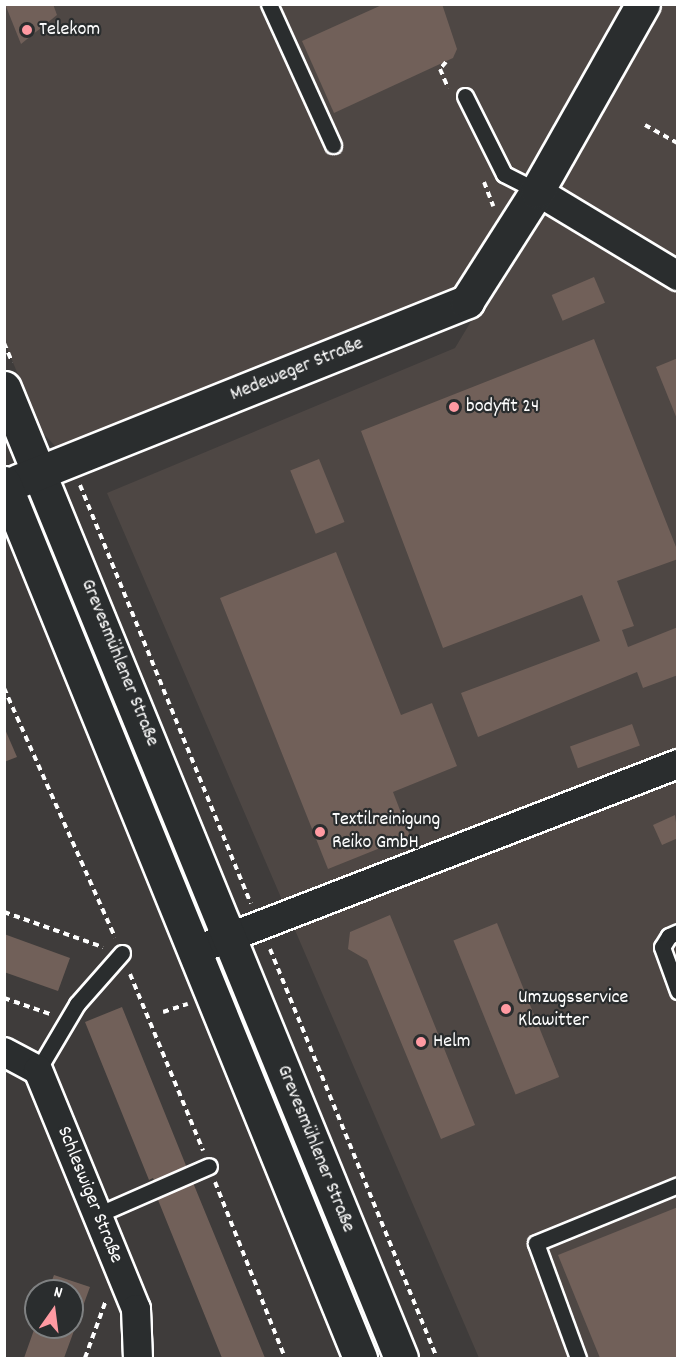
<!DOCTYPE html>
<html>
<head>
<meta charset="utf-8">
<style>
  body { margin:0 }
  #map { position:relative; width:682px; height:1363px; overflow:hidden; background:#3f3c3b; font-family:Dekko,sans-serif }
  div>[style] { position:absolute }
  .built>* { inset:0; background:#4e4744 }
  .building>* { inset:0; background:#716059; transform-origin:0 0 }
  .path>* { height:4px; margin-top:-2px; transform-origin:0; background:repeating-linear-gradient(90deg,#fff 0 6px,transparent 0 10.5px) }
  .roads { filter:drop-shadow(2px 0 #fff) drop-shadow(-2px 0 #fff) drop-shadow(0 2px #fff) drop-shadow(0 -2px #fff) }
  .service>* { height:15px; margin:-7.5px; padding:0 7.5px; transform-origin:7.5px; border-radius:7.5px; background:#2a2d2e }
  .minor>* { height:28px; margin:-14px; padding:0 14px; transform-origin:14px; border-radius:14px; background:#2a2d2e }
  .tertiary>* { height:33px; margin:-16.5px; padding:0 16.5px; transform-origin:16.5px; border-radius:16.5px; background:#2a2d2e }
  .dots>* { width:16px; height:16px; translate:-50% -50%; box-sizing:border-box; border:3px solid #2a2d2e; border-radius:50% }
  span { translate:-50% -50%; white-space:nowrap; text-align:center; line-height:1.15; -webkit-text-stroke:4.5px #2a2d2e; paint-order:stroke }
  .poi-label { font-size:20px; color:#fff }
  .left { translate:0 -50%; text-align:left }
  .street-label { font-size:20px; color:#fff }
  .frame { position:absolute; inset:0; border:6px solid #fff; pointer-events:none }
  .north { position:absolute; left:24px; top:1279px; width:60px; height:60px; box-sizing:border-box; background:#2a2d2e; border:2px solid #7f8182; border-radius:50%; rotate:14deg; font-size:16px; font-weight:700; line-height:24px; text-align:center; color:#fff }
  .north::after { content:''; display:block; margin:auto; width:21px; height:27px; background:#ff9aa2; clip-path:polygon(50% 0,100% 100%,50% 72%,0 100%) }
</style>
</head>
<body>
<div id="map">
  <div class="built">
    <i style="clip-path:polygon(4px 5px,643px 5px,467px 301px,71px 463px,41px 431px,5px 343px)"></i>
    <i style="clip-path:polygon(661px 5px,677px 5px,677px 1358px,479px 1358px,107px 493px,455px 348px)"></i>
  </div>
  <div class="building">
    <i style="clip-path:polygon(5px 4px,53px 4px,57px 15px,21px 44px)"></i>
    <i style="clip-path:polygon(384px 4px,442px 4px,457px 49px,453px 58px,334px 113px,302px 41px)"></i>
    <i style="left:594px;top:277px;width:28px;height:46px;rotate:67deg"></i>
    <i style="clip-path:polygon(594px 339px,678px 552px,678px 559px,617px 581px,634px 626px,622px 630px,628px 647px,678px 627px,678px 675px,643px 688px,637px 672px,478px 737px,461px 693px,600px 641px,582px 595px,443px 648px,361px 431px)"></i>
    <i style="clip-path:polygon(678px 358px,678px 419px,677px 419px,656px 367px)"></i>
    <i style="left:319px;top:459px;width:68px;height:31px;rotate:68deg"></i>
    <i style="clip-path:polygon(336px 552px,401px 715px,432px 703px,457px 766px,393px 792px,410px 836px,328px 869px,220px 598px)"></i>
    <i style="left:632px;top:724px;width:23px;height:66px;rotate:70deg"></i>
    <i style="clip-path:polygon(4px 727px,17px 757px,4px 762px)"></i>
    <i style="clip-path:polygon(675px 815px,678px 838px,662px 845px,653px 825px)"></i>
    <i style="clip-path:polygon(390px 915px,475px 1125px,441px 1139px,367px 960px,348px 949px,350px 932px)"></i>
    <i style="left:497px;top:923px;width:166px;height:47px;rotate:68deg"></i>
    <i style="clip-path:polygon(4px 934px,70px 958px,58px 991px,4px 972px)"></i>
    <i style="clip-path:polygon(122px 1007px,187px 1168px,265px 1358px,222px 1358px,156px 1195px,159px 1194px,153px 1178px,149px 1180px,85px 1022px)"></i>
    <i style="clip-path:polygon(678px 1207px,678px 1358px,600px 1358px,558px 1255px)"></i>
    <i style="clip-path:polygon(54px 1275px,90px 1287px,64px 1358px,24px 1358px,35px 1327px,72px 1327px,72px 1291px,48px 1291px)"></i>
  </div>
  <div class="path">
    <i style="left:446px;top:62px;width:9px;rotate:131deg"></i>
    <i style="left:440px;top:69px;width:21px;rotate:67deg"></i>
    <i style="left:645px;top:125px;width:38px;rotate:29deg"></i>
    <i style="left:484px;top:182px;width:26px;rotate:69deg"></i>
    <i style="left:4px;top:343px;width:21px;rotate:67deg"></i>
    <i style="left:80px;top:485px;width:452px;rotate:67.8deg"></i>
    <i style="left:4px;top:688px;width:273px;rotate:66deg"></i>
    <i style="left:4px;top:912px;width:105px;rotate:19.5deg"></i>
    <i style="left:270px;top:949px;width:442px;rotate:67.8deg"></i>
    <i style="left:130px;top:974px;width:191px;rotate:67.5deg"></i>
    <i style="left:4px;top:998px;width:49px;rotate:19.2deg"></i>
    <i style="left:163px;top:1012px;width:26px;rotate:-18deg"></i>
    <i style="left:215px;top:1182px;width:189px;rotate:68.3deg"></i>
    <i style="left:85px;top:1358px;width:59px;rotate:-70deg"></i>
  </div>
  <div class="roads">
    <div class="service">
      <i style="left:269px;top:4px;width:155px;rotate:65.6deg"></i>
      <i style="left:465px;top:96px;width:87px;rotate:63.4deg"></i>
      <i style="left:504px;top:174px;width:37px;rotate:27deg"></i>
      <i style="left:678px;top:932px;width:10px;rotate:156deg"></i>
      <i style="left:669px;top:936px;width:13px;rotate:122deg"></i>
      <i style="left:662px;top:947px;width:47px;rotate:70deg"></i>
      <i style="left:38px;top:1070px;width:77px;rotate:-59.4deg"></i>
      <i style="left:77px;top:1004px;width:68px;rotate:-48.6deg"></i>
      <i style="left:97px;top:1215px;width:122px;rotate:-23.6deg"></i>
      <i style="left:578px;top:1358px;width:122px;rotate:-110.1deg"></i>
      <i style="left:536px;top:1243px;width:153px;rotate:-22.2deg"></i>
    </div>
    <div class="minor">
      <i style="left:537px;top:191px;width:165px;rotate:31.1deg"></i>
      <i style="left:194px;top:951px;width:519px;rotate:-21.12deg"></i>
      <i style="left:4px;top:1052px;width:38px;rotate:28deg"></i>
      <i style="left:38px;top:1070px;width:258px;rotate:67.7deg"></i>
      <i style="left:136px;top:1309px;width:49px;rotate:87.7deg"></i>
    </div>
    <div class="tertiary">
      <i style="left:4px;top:388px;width:1048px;rotate:67.74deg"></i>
      <i style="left:18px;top:481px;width:484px;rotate:-21.8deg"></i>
      <i style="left:467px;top:301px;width:130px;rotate:-57.5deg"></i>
      <i style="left:537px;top:191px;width:215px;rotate:-60.5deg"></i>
      <i style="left:4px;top:483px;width:945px;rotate:67.86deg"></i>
    </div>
  </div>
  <div class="dots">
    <i style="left:27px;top:30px;background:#ff9aa2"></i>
    <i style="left:454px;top:407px;background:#ff9aa2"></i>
    <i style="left:320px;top:832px;background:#ff9aa2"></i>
    <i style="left:506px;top:1009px;background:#ff9aa2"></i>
    <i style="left:421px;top:1042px;background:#ff9aa2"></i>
  </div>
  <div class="poi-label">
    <span class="left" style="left:39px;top:30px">Telekom</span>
    <span class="left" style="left:466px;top:407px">bodyfit 24</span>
    <span class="left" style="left:332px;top:832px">Textilreinigung<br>Reiko GmbH</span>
    <span class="left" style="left:518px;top:1010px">Umzugsservice<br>Klawitter</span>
    <span class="left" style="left:433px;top:1042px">Helm</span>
  </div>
  <div class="street-label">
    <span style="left:297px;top:370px;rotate:-22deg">Medeweger Straße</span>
    <span style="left:119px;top:663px;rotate:68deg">Grevesmühlener Straße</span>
    <span style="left:315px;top:1149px;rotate:68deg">Grevesmühlener Straße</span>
    <span style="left:89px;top:1195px;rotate:68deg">Schleswiger Straße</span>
  </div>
  <div class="frame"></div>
  <div class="north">N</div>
</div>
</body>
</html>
